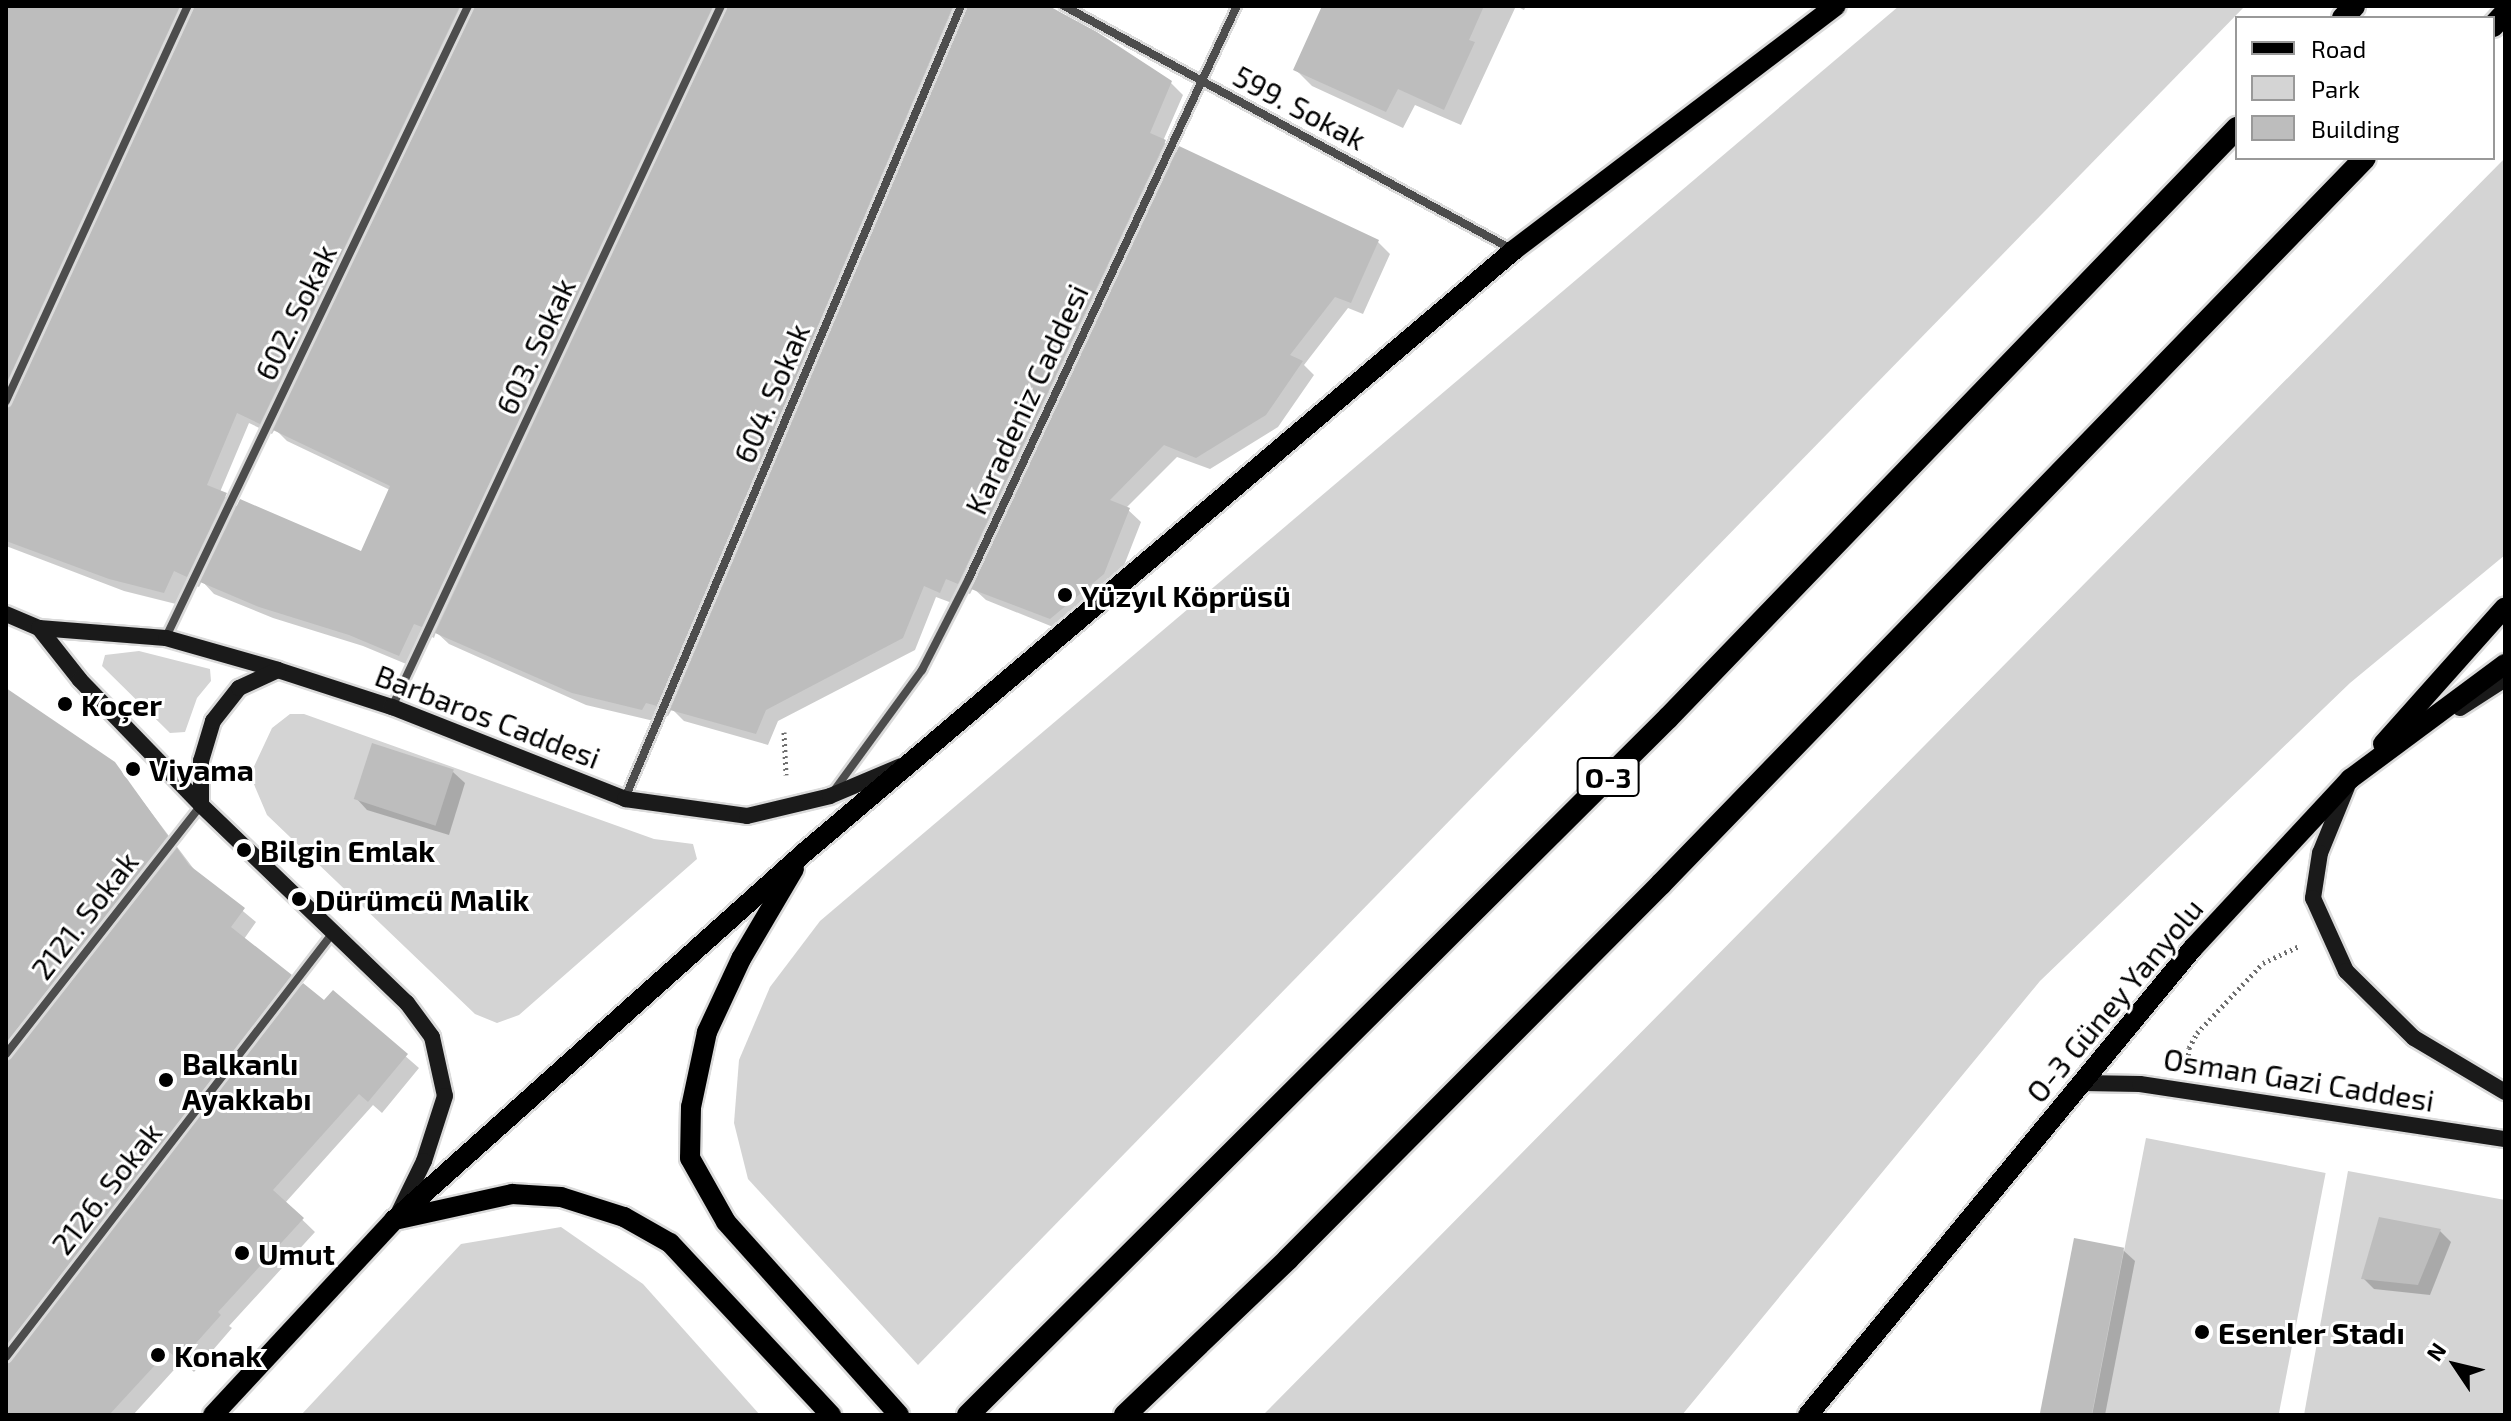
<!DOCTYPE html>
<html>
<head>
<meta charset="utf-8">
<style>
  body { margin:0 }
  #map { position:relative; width:2511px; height:1421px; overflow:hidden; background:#fff; font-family:"Exo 2",sans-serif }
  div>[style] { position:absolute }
  .green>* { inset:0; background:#d4d4d4; transform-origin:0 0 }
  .shadow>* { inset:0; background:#0003 }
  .building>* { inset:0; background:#bdbdbd; transform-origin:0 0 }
  .path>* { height:5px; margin-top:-2.5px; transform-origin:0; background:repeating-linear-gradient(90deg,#6f6f6f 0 2px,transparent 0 6px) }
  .roads { filter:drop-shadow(2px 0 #dbdbdb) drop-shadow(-2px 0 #dbdbdb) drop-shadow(0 2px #dbdbdb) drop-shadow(0 -2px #dbdbdb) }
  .minor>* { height:8px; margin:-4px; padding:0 4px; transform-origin:4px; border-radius:4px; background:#4d4d4d }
  .secondary>* { height:16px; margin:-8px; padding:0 8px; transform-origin:8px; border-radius:8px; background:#1a1a1a }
  .primary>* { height:20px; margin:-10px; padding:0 10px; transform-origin:10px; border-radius:10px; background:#000 }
  .trunk>* { height:22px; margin:-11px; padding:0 11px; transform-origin:11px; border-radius:11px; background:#000 }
  .dots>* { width:22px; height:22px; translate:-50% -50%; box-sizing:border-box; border:4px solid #fff; border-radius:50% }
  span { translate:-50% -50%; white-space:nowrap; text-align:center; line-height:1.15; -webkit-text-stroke:6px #fff; paint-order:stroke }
  .shield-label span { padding:2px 6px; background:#fff; border:2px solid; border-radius:6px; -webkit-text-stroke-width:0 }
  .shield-label { font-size:28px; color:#000; font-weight:700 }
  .street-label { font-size:30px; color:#000 }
  .poi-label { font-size:30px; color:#000; font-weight:700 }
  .left { translate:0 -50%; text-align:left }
  .frame { position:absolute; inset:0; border:8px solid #000; pointer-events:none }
  .legend { position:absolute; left:2235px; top:16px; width:260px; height:144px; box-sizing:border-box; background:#fff; border:2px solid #999; margin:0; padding:10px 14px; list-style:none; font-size:24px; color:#000 }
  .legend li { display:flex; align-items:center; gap:16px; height:40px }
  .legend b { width:40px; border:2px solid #999 }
  .north { position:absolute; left:2415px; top:1325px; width:80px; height:80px; -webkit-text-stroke:6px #fff; paint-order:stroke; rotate:305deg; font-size:22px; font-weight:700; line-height:32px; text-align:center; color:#000 }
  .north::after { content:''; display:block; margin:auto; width:28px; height:36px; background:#000; clip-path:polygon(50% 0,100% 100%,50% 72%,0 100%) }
</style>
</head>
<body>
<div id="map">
  <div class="green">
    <i style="clip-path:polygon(1899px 6px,2245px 6px,918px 1365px,748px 1179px,734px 1123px,739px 1060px,770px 987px,820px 921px)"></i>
    <i style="clip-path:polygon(2505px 158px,2505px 555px,2350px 683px,2040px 981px,1682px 1415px,1263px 1415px)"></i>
    <i style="clip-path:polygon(139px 651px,210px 669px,211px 681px,197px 698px,185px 732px,170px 733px,102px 666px,105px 655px)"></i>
    <i style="clip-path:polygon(290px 714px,304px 714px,654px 839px,693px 844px,697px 859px,519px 1015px,497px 1023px,475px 1014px,267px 815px,250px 775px,272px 728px)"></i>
    <i style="left:2146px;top:1138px;width:183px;height:282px;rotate:11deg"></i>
    <i style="clip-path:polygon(2348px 1171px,2505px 1200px,2505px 1415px,2304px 1415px)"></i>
    <i style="clip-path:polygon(561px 1227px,643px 1284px,760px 1415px,301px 1415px,461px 1244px)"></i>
  </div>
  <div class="shadow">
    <i style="clip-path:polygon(evenodd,6px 6px,1044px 6px,1171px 83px,1183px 95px,1163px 141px,1178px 154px,1378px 242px,1390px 254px,1363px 314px,1348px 308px,1304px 365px,1314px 375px,1278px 427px,1210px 469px,1177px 457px,1126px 508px,1141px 522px,1116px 586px,1063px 631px,986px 600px,973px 588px,970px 594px,957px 589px,952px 603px,936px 597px,915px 650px,778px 721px,768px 745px,684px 721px,672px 709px,668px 716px,657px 713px,654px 721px,586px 705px,449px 644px,436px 632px,434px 638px,426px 634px,411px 666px,363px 646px,273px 618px,214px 594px,202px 581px,199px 587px,186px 582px,176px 604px,124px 591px,6px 546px,6px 6px,249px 423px,272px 434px,275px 429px,287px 441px,390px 490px,362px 554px,238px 507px,220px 492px,249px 423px)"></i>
    <i style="clip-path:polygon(1324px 6px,1526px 6px,1524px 10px,1516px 6px,1461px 125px,1415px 105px,1403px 128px,1312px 86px,1295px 69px)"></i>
    <i style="clip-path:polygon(6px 706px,114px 763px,196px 872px,256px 922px,244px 939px,325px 1003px,333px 993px,419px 1068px,382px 1113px,373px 1105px,285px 1203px,315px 1232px,229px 1326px,232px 1328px,194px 1372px,182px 1361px,133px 1415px,6px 1415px)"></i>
    <i style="clip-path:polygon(453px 772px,465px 783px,449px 835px,367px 810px,356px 798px)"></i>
    <i style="clip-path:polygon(2440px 1231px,2451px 1242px,2430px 1295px,2374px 1289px,2363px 1278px)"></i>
    <i style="clip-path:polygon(2123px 1250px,2135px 1261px,2105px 1415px,2045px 1415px)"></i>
  </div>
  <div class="building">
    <i style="clip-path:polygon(6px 6px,180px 6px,6px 384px)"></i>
    <i style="clip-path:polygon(195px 6px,460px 6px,260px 424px,237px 413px,207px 485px,227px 493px,187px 577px,174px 571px,164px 593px,109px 579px,6px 541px,6px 408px,12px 404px)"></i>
    <i style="clip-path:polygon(475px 6px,713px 6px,422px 627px,414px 624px,399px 656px,349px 635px,259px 607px,200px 582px,240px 499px,361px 551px,390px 486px,273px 430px)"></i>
    <i style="clip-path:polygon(728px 6px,953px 6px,657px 706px,646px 703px,642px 710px,572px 693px,435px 633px)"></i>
    <i style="clip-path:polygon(968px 6px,1049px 6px,1097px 32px,1172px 81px,1150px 133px,1166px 140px,958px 584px,946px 579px,940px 593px,924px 586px,903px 638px,766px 710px,756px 734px,670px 710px)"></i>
    <i style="clip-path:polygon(1322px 6px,1484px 6px,1469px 40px,1475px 42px,1444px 110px,1398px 89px,1386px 112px,1293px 70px)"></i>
    <i style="clip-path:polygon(1179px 146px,1379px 240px,1351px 303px,1335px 297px,1290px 355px,1303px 361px,1266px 415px,1196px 458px,1164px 445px,1110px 500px,1130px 508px,1104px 574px,1050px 619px,971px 589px)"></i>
    <i style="clip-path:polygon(6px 688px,115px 762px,168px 836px,6px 1043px)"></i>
    <i style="left:372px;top:743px;width:86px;height:59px;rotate:18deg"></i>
    <i style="clip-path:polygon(177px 848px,189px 865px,245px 908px,231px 927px,292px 975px,6px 1346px,6px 1061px)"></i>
    <i style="clip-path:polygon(303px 983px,324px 1000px,333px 990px,408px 1054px,368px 1102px,359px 1094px,273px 1190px,304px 1218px,218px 1312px,221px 1315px,180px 1361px,168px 1351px,109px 1415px,6px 1415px,6px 1364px)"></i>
    <i style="clip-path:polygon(2379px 1217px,2441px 1229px,2418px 1285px,2361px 1279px)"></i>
    <i style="left:2074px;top:1238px;width:51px;height:180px;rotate:11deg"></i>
  </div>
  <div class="path">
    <i style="left:784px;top:732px;width:43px;rotate:87.3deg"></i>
    <i style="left:2188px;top:1061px;width:13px;rotate:-86deg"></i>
    <i style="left:2189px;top:1048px;width:17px;rotate:-62deg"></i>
    <i style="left:2197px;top:1033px;width:96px;rotate:-46.7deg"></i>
    <i style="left:2263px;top:963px;width:40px;rotate:-25deg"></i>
  </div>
  <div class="roads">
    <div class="minor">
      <i style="left:1064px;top:6px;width:511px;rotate:28.52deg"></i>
      <i style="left:6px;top:401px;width:435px;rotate:-65.3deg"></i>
      <i style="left:166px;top:637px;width:700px;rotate:-64.42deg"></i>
      <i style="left:392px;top:707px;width:774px;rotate:-64.86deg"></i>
      <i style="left:833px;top:792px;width:151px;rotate:-53.9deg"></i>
      <i style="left:922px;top:670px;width:103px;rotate:-62.9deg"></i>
      <i style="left:969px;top:578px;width:632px;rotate:-64.9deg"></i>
      <i style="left:625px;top:798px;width:860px;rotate:-67.01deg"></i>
      <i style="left:6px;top:1054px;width:316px;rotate:-51.9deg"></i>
      <i style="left:6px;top:1357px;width:534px;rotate:-52.38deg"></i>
    </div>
    <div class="secondary">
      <i style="left:6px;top:614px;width:36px;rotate:23deg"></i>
      <i style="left:39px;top:628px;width:127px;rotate:4.5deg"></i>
      <i style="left:166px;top:638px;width:116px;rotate:15.9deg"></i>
      <i style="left:278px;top:670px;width:120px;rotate:18deg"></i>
      <i style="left:392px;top:707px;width:251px;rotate:21.5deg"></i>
      <i style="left:625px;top:799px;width:123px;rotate:7.9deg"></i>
      <i style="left:747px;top:816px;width:85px;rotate:-13.5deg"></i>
      <i style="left:830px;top:796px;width:77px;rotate:-22.9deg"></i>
      <i style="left:39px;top:628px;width:66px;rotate:51.7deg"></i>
      <i style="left:80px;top:680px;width:174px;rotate:45.9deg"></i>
      <i style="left:201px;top:805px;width:286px;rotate:43.9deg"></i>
      <i style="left:407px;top:1003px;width:42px;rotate:53.7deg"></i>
      <i style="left:432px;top:1037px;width:60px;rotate:77.6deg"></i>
      <i style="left:445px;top:1096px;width:68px;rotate:107.9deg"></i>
      <i style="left:424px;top:1161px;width:57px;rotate:116.1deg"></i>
      <i style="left:2460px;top:708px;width:54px;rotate:-32.8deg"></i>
      <i style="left:2347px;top:787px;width:71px;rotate:112.2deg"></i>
      <i style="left:2320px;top:853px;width:46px;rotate:98.8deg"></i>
      <i style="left:2313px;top:898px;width:80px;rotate:65.7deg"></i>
      <i style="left:2346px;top:971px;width:95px;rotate:44.6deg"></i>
      <i style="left:2414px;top:1038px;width:106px;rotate:30.7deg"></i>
      <i style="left:201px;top:805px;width:44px;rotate:-90deg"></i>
      <i style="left:201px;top:761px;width:42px;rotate:-73.3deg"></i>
      <i style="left:213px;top:721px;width:42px;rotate:-51.8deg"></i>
      <i style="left:239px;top:688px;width:43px;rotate:-24.8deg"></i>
      <i style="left:2084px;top:1083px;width:56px;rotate:1deg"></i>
      <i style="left:2140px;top:1084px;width:369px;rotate:8.6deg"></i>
    </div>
    <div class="primary">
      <i style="left:2383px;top:744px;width:183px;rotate:-48.3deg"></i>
      <i style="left:794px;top:869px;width:104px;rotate:120.5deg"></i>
      <i style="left:741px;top:959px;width:81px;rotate:115deg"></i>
      <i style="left:707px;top:1032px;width:77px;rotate:102deg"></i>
      <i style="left:691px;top:1107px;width:51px;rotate:91.1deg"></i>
      <i style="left:690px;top:1158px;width:73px;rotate:60.6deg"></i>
      <i style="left:726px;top:1222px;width:259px;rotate:48.1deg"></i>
      <i style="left:399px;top:1219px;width:116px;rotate:-12.5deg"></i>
      <i style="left:512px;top:1194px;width:49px;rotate:3.5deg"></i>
      <i style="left:561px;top:1197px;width:66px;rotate:17.6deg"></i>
      <i style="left:624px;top:1217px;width:53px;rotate:29.5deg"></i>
      <i style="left:670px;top:1243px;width:236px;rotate:46.9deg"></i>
      <i style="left:213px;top:1415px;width:266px;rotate:-47.1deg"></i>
      <i style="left:394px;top:1220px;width:552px;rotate:-41.84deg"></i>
      <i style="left:805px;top:852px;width:930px;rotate:-40.33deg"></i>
      <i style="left:1514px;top:250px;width:404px;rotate:-37.2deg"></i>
      <i style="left:1808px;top:1415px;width:605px;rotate:-50.5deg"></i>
      <i style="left:2193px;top:948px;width:231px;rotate:-47.1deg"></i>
      <i style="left:2350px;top:779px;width:193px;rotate:-36.6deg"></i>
    </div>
    <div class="trunk">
      <i style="left:2343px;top:18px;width:16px;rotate:-47deg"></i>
      <i style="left:2493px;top:26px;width:18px;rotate:-47deg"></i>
      <i style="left:968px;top:1415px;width:988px;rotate:-44.88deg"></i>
      <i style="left:1668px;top:718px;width:820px;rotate:-46.04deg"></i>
      <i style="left:1125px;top:1415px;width:226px;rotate:-43.7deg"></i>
      <i style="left:1288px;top:1259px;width:529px;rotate:-45.15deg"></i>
      <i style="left:1661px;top:884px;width:1011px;rotate:-45.88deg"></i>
    </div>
  </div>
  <div class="dots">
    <i style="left:1065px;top:595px;background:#000"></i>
    <i style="left:65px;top:704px;background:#000"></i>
    <i style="left:133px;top:769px;background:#000"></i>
    <i style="left:244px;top:850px;background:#000"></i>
    <i style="left:299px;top:899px;background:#000"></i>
    <i style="left:166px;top:1080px;background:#000"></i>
    <i style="left:242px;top:1253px;background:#000"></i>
    <i style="left:2202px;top:1332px;background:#000"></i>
    <i style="left:158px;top:1355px;background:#000"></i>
  </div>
  <div class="shield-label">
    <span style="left:1608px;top:777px">O-3</span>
  </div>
  <div class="street-label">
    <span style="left:1300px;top:107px;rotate:28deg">599. Sokak</span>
    <span style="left:295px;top:312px;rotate:-64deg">602. Sokak</span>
    <span style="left:535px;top:346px;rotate:-65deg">603. Sokak</span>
    <span style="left:771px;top:393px;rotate:-67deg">604. Sokak</span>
    <span style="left:1026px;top:399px;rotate:-65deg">Karadeniz Caddesi</span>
    <span style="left:488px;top:716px;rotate:21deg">Barbaros Caddesi</span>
    <span style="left:84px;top:915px;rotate:-52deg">2121. Sokak</span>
    <span style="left:2114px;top:1000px;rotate:-50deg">O-3 Güney Yanyolu</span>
    <span style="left:2299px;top:1079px;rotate:9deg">Osman Gazi Caddesi</span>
    <span style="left:106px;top:1188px;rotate:-52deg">2126. Sokak</span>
  </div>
  <div class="poi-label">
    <span class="left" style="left:1081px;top:595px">Yüzyıl Köprüsü</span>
    <span class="left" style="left:81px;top:704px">Koçer</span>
    <span class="left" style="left:149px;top:769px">Viyama</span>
    <span class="left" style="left:260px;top:850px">Bilgin Emlak</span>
    <span class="left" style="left:315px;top:899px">Dürümcü Malik</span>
    <span class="left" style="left:182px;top:1080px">Balkanlı<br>Ayakkabı</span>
    <span class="left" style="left:258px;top:1253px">Umut</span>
    <span class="left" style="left:2218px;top:1332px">Esenler Stadı</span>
    <span class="left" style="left:174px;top:1355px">Konak</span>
  </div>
  <div class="frame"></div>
  <ul class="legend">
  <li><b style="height:10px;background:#000"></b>Road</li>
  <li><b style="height:22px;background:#d4d4d4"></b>Park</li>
  <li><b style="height:22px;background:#bdbdbd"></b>Building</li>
  </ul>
  <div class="north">N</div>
</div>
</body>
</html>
